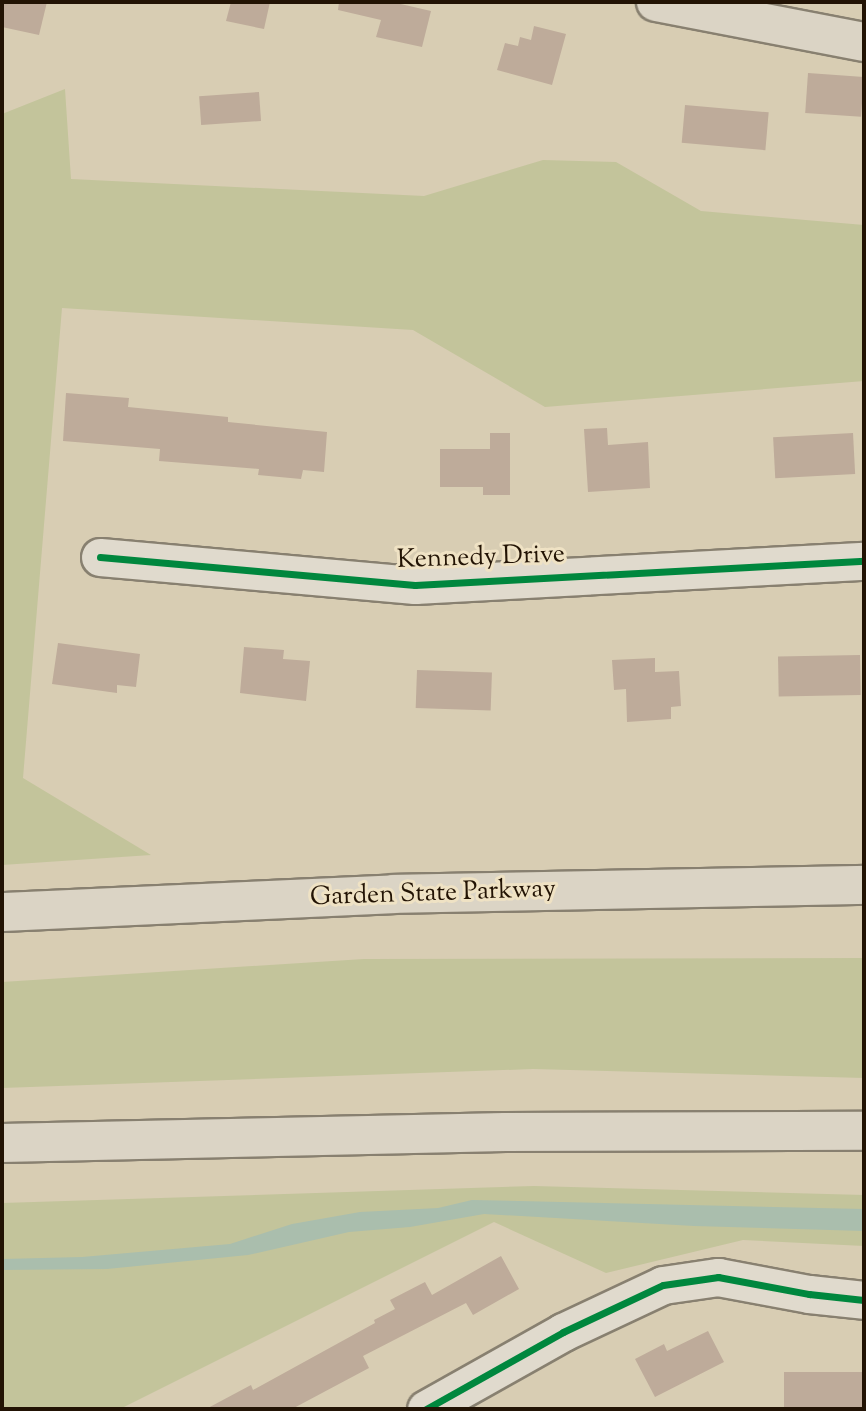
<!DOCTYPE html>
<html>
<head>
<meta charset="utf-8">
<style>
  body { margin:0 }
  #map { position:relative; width:866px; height:1411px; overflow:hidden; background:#d8cdb3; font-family:"Sorts Mill Goudy",serif }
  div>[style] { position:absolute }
  .green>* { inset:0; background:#c3c49b }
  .water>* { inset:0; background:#aabead }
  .building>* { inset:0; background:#beab9a; transform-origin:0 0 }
  .roads { filter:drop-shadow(2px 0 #888070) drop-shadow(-2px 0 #888070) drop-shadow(0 2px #888070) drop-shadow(0 -2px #888070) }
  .minor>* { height:37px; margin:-18.5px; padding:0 18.5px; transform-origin:18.5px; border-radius:18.5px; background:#e0dacd }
  .major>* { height:38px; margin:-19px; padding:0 19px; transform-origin:19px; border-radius:19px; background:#dbd4c5 }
  .highway>* { height:38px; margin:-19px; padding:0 19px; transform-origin:19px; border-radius:19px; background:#dbd4c5 }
  .cycleway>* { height:7px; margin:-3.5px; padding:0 3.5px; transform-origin:3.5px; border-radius:3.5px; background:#00873e }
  span { translate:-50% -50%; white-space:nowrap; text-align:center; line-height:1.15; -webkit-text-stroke:6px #efe2c4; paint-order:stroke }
  .street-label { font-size:26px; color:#221304 }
  .frame { position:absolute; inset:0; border:4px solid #221304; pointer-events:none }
</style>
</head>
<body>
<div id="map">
  <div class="green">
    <i style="clip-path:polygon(65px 89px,71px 179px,424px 196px,543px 160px,616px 162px,701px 211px,864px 225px,864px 381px,545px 407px,413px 330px,62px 308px,23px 778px,151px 855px,2px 865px,2px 114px)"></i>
    <i style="clip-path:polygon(864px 958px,864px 1078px,533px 1069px,2px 1088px,2px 982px,364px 959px)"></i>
    <i style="clip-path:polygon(534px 1186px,864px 1195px,864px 1246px,743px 1240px,606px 1273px,494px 1222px,120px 1409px,3px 1409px,2px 1203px)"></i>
  </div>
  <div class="water">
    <i style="clip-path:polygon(472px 1200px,864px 1209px,864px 1231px,694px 1226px,484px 1214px,410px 1227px,349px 1232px,248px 1255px,107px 1269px,2px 1270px,2px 1259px,82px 1257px,230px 1244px,292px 1224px,360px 1212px,438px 1208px)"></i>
  </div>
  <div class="building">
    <i style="clip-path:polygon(2px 2px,47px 2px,39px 35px,2px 27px)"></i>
    <i style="clip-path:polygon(231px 2px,270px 2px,264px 29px,226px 21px)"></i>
    <i style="clip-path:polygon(339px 2px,392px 2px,431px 11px,422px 47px,376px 37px,381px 20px,338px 10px)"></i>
    <i style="clip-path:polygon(534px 26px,566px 34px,552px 85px,497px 70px,505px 43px,518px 46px,520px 37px,531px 40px)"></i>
    <i style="left:808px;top:73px;width:56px;height:40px;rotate:4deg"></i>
    <i style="left:259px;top:92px;width:29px;height:60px;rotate:86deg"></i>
    <i style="left:685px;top:105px;width:84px;height:38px;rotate:5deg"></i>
    <i style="clip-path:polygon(66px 393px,129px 398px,128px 407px,228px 417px,228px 422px,327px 432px,324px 472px,303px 470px,301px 479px,258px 475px,259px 469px,159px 461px,160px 449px,63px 441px)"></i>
    <i style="clip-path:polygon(607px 428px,608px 445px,648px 442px,650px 488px,588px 492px,584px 429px)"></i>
    <i style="clip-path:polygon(490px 433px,510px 433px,510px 495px,483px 495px,483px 487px,440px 487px,440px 449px,490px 449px)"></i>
    <i style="left:853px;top:433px;width:41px;height:80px;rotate:87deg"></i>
    <i style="clip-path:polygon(58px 643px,140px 654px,136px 687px,117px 685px,117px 693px,52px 684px)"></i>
    <i style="clip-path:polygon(244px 647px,284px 650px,283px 659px,310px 661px,306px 701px,240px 693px)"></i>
    <i style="left:860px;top:655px;width:40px;height:82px;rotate:89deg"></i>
    <i style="clip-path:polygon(655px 658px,655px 672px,679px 671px,681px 706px,671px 707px,671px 719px,627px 722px,626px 689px,614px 690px,612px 660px)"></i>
    <i style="left:417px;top:670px;width:75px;height:38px;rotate:2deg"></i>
    <i style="clip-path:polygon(501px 1256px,519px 1289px,473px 1315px,466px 1303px,363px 1356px,369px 1368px,292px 1409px,206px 1409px,251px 1385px,253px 1390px,375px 1323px,374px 1320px,395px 1309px,390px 1300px,425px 1282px,432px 1295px)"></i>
    <i style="clip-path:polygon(708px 1331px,724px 1362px,655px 1397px,635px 1359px,664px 1344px,667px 1351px)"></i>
    <i style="left:784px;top:1372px;width:80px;height:35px"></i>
  </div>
  <div class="roads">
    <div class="minor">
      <i style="left:100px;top:557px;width:316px;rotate:5.1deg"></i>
      <i style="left:415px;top:585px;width:450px;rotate:-3.1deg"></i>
      <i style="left:426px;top:1409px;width:157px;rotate:-29.3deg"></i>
      <i style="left:563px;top:1332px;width:110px;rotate:-25.2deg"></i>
      <i style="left:663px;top:1285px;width:56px;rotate:-8.3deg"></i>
      <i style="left:718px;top:1277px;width:93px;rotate:10.6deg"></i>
      <i style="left:809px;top:1294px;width:55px;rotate:6.2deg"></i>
    </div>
    <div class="major">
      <i style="left:656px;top:2px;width:212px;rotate:10.9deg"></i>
    </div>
    <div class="highway">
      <i style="left:2px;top:912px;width:392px;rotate:-2.6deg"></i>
      <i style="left:394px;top:894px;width:470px;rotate:-1.1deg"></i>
      <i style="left:2px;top:1143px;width:504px;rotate:-1.25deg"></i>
      <i style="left:506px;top:1132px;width:358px;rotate:-0.2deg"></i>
    </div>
  </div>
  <div class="cycleway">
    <i style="left:100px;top:557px;width:316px;rotate:5.1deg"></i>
    <i style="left:415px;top:585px;width:450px;rotate:-3.1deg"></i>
    <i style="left:426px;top:1409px;width:157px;rotate:-29.3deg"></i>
    <i style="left:563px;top:1332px;width:110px;rotate:-25.2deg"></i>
    <i style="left:663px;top:1285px;width:56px;rotate:-8.3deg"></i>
    <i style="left:718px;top:1277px;width:93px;rotate:10.6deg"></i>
    <i style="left:809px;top:1294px;width:55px;rotate:6.2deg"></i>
  </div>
  <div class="street-label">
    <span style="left:481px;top:558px;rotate:-2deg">Kennedy Drive</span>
    <span style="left:433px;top:894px;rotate:-2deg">Garden State Parkway</span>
  </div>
  <div class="frame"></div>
</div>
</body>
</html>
